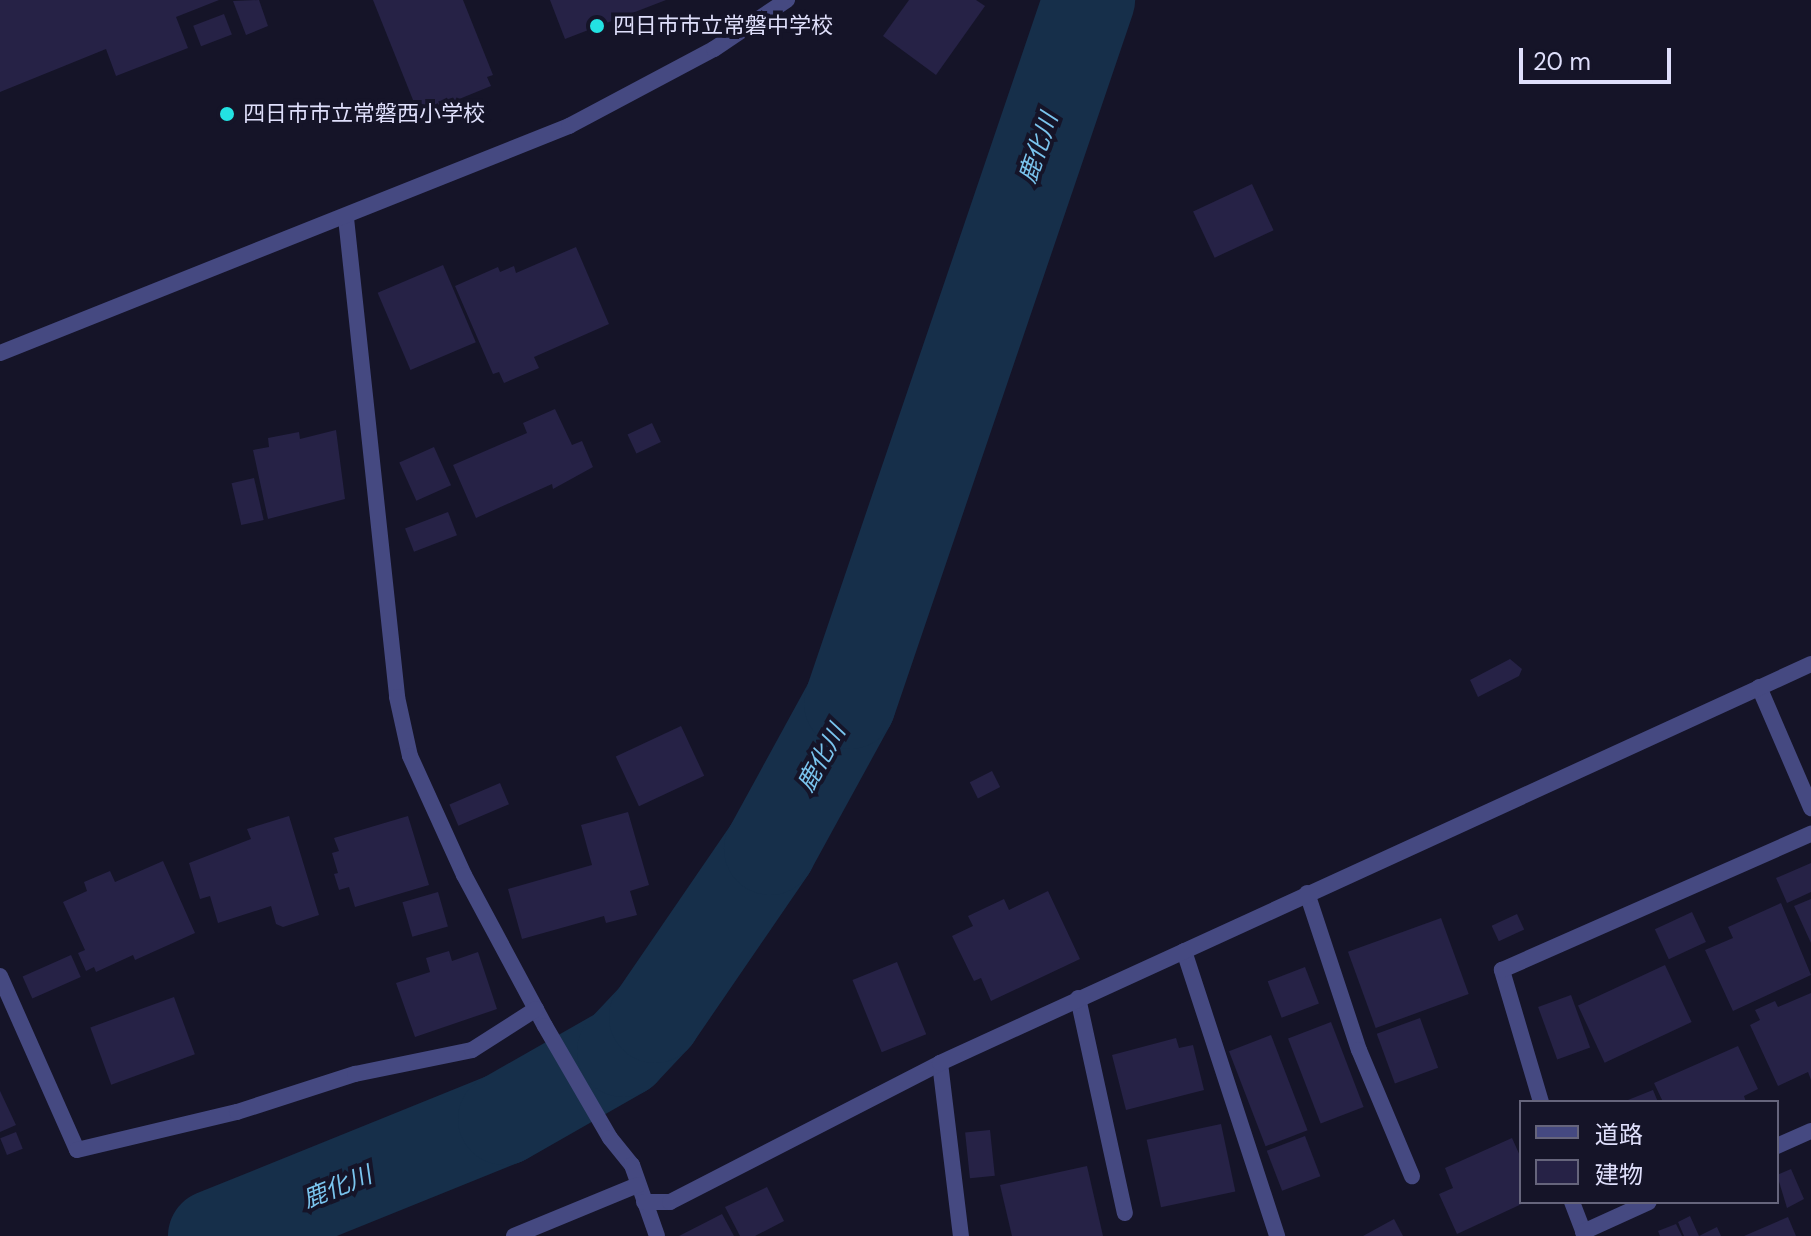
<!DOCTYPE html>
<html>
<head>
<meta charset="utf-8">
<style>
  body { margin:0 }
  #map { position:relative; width:1811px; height:1236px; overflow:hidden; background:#151428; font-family:"DM Sans","Noto Sans JP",sans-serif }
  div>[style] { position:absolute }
  .river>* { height:92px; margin:-46px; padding:0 46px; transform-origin:46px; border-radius:46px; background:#162f4a }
  .building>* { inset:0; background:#262246; transform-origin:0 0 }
  .minor>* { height:16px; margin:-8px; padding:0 8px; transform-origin:8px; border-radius:8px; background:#454981 }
  .dots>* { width:22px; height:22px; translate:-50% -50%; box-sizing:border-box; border:4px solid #151428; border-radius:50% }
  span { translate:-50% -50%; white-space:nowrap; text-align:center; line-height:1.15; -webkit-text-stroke:8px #151428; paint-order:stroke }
  .poi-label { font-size:22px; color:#dfdffb }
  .left { translate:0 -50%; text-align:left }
  .water-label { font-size:24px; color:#7ac4ee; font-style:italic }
  .legend { position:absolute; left:1519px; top:1100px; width:260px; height:104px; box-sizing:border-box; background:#151428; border:2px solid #66657c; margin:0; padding:10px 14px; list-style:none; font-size:24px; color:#dfdffb }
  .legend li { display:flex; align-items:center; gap:16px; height:40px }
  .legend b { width:40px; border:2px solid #66657c }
  .scale { position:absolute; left:1519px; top:48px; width:152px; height:36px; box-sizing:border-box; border:4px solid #dfdffb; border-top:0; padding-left:10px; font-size:24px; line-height:28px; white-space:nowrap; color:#dfdffb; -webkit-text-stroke:6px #151428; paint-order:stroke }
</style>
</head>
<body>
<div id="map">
  <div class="river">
    <i style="left:214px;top:1236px;width:313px;rotate:-22deg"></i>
    <i style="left:504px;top:1119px;width:137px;rotate:-29.7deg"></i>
    <i style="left:623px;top:1051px;width:47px;rotate:-46.7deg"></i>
    <i style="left:655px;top:1017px;width:204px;rotate:-55.6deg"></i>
    <i style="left:770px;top:849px;width:166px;rotate:-61.3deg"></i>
    <i style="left:850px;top:703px;width:743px;rotate:-71.22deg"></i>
  </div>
  <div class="building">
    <i style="clip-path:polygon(0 0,219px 0,176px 17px,188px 48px,116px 76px,106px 49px,0 92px)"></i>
    <i style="clip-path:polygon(259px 0,268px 26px,246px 35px,233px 1px)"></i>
    <i style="clip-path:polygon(373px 0,463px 0,493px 75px,487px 77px,491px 86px,425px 113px,420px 102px,415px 105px)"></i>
    <i style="clip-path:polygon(550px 0,666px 0,565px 39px)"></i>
    <i style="clip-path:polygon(909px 0,976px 0,985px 6px,936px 75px,883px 36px)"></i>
    <i style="left:224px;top:14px;width:22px;height:33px;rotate:69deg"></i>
    <i style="left:1252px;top:184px;width:51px;height:65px;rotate:65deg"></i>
    <i style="clip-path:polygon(576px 247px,609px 324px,534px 357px,539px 368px,504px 383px,499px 372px,493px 374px,455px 286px,498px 267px,500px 272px,514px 266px,516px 273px)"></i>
    <i style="left:443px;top:265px;width:84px;height:71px;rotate:67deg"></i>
    <i style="clip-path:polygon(555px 409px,572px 445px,582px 441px,593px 467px,553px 489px,552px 484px,476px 518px,453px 465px,527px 433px,523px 423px)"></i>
    <i style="left:652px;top:423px;width:21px;height:27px;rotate:65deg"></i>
    <i style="clip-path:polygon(336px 430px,345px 499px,268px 519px,253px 450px,269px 447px,268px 438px,299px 432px,300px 439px)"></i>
    <i style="left:434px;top:447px;width:42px;height:38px;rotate:66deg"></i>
    <i style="left:254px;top:478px;width:43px;height:23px;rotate:77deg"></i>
    <i style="left:448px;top:512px;width:25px;height:46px;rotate:69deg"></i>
    <i style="clip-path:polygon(1510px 659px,1522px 669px,1519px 676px,1478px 697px,1470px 680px)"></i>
    <i style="left:681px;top:726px;width:55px;height:72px;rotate:65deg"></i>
    <i style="left:992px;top:771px;width:18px;height:25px;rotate:63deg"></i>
    <i style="left:500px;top:783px;width:23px;height:55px;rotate:67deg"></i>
    <i style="clip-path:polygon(628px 812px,649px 885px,630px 891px,637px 915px,606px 923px,604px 916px,522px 939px,508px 889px,592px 865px,581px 825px)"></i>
    <i style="clip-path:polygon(289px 816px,319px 915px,283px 927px,276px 924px,271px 906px,218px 923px,210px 896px,200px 899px,189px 863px,251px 839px,247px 829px)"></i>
    <i style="clip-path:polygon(408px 816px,429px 885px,355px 907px,349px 887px,339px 890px,334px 874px,338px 873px,332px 853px,339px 851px,334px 838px)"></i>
    <i style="clip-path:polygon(163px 861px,195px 933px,135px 960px,133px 955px,96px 972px,94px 967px,86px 971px,78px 953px,85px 950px,63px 902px,87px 891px,84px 882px,110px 871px,115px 882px)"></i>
    <i style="clip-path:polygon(1811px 863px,1811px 892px,1787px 903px,1776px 878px)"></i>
    <i style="clip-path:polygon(1048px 891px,1080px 959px,991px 1001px,981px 978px,974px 981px,952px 936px,973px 926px,968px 916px,1004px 899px,1009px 910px)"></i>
    <i style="left:438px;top:892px;width:36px;height:37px;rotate:74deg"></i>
    <i style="clip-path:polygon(1811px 899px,1811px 943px,1794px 906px)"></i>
    <i style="clip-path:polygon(1781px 903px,1811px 975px,1733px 1011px,1705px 950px,1733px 938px,1728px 927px)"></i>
    <i style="left:1692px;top:912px;width:33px;height:41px;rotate:65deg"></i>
    <i style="left:1517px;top:914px;width:17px;height:28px;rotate:65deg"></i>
    <i style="left:1441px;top:918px;width:81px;height:99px;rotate:70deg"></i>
    <i style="clip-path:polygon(449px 951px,452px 961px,478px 952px,497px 1009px,415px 1037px,396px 983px,430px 972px,426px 958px)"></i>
    <i style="left:71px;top:955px;width:24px;height:53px;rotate:66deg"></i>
    <i style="left:897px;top:962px;width:78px;height:48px;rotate:68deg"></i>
    <i style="left:1665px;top:965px;width:63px;height:96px;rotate:65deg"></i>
    <i style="left:1305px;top:967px;width:39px;height:40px;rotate:69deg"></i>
    <i style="clip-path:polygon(1811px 993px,1811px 1080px,1808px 1072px,1778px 1086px,1750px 1025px,1760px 1020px,1755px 1010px,1775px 1001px,1778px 1007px)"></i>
    <i style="left:1571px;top:995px;width:56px;height:35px;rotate:70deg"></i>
    <i style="left:174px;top:997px;width:61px;height:89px;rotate:70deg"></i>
    <i style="left:1420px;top:1018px;width:53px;height:46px;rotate:70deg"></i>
    <i style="left:1331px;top:1022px;width:91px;height:46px;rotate:69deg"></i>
    <i style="left:1271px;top:1035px;width:102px;height:45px;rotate:69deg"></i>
    <i style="clip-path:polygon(1176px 1038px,1179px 1048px,1193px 1045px,1204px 1090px,1126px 1110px,1112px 1055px)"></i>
    <i style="clip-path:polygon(1738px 1046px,1758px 1089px,1744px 1096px,1746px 1102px,1663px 1102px,1654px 1083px)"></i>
    <i style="clip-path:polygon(1653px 1090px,1658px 1102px,1623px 1102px)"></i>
    <i style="clip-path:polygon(0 1091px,16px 1125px,0 1132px)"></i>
    <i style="left:1221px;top:1124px;width:69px;height:76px;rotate:78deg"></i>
    <i style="left:990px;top:1130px;width:46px;height:25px;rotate:84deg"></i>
    <i style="left:16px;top:1132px;width:18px;height:17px;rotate:68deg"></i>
    <i style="left:1305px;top:1136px;width:43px;height:41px;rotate:69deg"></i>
    <i style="clip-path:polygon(1512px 1138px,1521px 1158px,1521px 1202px,1526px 1202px,1457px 1234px,1439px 1194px,1453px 1188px,1445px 1168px)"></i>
    <i style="clip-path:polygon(1087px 1166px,1103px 1236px,1012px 1236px,1000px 1185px)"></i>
    <i style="clip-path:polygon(1791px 1169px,1804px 1199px,1787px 1208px,1777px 1175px)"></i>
    <i style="clip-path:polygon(767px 1187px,784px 1221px,755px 1236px,740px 1236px,725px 1207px)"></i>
    <i style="clip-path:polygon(722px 1214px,734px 1236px,679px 1236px)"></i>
    <i style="clip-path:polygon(1690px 1216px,1699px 1236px,1717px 1227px,1721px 1236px,1684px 1236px,1678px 1222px)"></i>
    <i style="clip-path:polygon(1788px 1217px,1796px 1236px,1744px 1236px)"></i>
    <i style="clip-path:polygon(1394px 1219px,1403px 1236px,1363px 1236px)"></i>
    <i style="clip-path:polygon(1676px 1224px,1682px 1236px,1660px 1236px,1658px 1231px)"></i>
  </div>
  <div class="minor">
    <i style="left:346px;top:218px;width:482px;rotate:83.9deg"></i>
    <i style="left:397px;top:697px;width:60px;rotate:77.6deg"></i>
    <i style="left:410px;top:756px;width:131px;rotate:65.6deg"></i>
    <i style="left:464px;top:875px;width:171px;rotate:61.8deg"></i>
    <i style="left:545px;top:1026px;width:129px;rotate:59.9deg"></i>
    <i style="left:610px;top:1138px;width:35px;rotate:51deg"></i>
    <i style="left:632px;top:1165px;width:75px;rotate:70.6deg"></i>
    <i style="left:0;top:353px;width:613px;rotate:-21.75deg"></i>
    <i style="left:569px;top:126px;width:164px;rotate:-28deg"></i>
    <i style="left:714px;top:49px;width:88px;rotate:-33.9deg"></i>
    <i style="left:1759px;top:687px;width:132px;rotate:66.7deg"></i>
    <i style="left:1307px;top:893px;width:165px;rotate:71.7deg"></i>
    <i style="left:1359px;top:1050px;width:137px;rotate:67.2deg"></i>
    <i style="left:1184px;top:951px;width:300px;rotate:71.9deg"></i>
    <i style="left:0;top:976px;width:190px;rotate:66.1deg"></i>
    <i style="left:77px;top:1150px;width:164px;rotate:-13.4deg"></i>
    <i style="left:237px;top:1112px;width:124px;rotate:-17.9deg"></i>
    <i style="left:355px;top:1074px;width:119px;rotate:-11.6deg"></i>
    <i style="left:472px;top:1050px;width:76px;rotate:-32.6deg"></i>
    <i style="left:1078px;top:998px;width:220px;rotate:77.7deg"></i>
    <i style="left:940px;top:1063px;width:174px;rotate:83.1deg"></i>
    <i style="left:1541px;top:1102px;width:138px;rotate:-106.5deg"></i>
    <i style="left:1502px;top:970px;width:338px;rotate:-23.8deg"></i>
    <i style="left:1777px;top:1146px;width:37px;rotate:-24deg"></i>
    <i style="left:644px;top:1202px;width:26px"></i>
    <i style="left:670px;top:1202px;width:304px;rotate:-27.2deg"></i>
    <i style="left:940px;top:1063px;width:958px;rotate:-24.61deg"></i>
    <i style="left:1572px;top:1202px;width:36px;rotate:69deg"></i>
    <i style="left:1583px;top:1232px;width:72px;rotate:-24.4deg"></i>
    <i style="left:514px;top:1236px;width:134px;rotate:-22.4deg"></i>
  </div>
  <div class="dots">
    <i style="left:597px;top:26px;background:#23e2e2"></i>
    <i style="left:227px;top:114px;background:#23e2e2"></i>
  </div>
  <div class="poi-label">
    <span class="left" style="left:613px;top:26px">四日市市立常磐中学校</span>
    <span class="left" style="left:243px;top:114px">四日市市立常磐西小学校</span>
  </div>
  <div class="water-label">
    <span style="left:1038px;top:148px;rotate:-71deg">鹿化川</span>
    <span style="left:821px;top:758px;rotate:-61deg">鹿化川</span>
    <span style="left:337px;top:1187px;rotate:-22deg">鹿化川</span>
  </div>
  <ul class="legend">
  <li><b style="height:10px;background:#454981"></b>道路</li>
  <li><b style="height:22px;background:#262246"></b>建物</li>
  </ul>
  <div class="scale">20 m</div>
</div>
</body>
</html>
